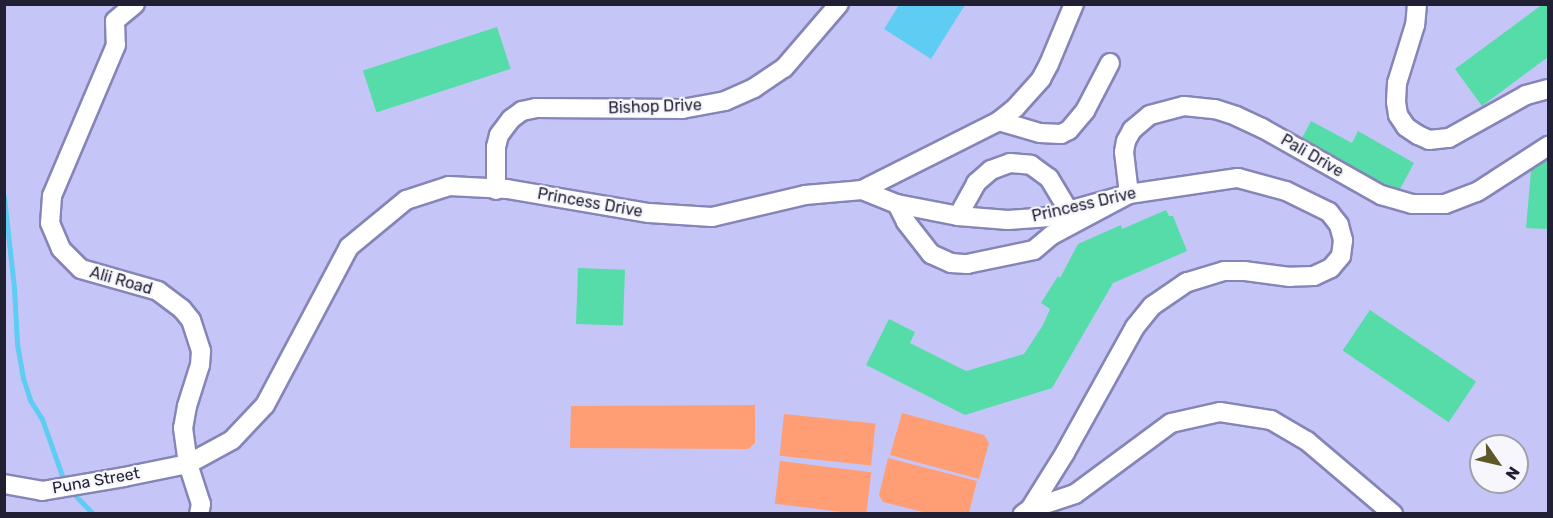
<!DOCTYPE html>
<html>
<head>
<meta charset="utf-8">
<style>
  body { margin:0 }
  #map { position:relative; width:1553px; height:518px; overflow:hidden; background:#d0d1fc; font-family:Rubik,sans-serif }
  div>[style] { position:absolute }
  .built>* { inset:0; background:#c5c6f7 }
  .green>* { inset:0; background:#ff9e74; transform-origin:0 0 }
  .water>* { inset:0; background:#5fccf3 }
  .stream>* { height:5px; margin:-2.5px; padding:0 2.5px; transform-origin:2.5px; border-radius:2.5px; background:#5fccf3 }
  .building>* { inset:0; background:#55dca8; transform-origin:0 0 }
  .roads { filter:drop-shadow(2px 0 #8585b7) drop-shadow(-2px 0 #8585b7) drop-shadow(0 2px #8585b7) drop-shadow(0 -2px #8585b7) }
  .minor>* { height:18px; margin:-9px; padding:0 9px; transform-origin:9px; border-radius:9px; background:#fff }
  span { translate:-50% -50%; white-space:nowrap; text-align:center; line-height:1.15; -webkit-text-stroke:4.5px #f6f6fc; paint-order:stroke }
  .street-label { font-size:16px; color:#201f33 }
  .frame { position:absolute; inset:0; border:6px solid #201f33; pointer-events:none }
  .north { position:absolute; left:1469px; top:434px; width:60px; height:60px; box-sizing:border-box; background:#f6f6fc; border:2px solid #a0a0ac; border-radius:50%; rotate:124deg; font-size:16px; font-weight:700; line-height:24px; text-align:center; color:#201f33 }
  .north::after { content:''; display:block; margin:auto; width:21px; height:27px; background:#5d5825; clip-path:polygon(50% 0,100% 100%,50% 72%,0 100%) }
</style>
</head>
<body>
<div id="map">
  <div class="built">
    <i style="clip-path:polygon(evenodd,4px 5px,1548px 5px,1548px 513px,5px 513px,4px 5px,1481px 446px,1517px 446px,1517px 482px,1481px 482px,1481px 446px)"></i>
  </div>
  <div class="green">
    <i style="clip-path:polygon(755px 405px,755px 443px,748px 449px,570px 448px,571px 406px)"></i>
    <i style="clip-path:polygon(902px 413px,984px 435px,989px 443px,979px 479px,890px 455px)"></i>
    <i style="left:784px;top:414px;width:92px;height:42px;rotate:6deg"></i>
    <i style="clip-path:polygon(888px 458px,977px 481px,969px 513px,927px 513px,883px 502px,879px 495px)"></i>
    <i style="left:780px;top:461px;width:92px;height:43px;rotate:7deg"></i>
  </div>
  <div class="water">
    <i style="clip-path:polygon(899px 5px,899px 4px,965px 5px,931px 59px,884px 29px)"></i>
  </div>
  <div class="stream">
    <i style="left:4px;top:197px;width:92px;rotate:83.7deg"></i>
    <i style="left:14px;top:288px;width:56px;rotate:86.9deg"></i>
    <i style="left:17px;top:344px;width:35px;rotate:80deg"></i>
    <i style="left:23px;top:378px;width:23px;rotate:72deg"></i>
    <i style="left:30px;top:400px;width:22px;rotate:58deg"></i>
    <i style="left:42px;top:419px;width:69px;rotate:70.5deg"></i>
    <i style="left:71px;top:491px;width:32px;rotate:46deg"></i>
  </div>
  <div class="building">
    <i style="clip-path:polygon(1543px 4px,1548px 4px,1548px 57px,1482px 106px,1455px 69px)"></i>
    <i style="left:497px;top:27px;width:44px;height:141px;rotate:72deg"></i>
    <i style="clip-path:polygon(1311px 121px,1352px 143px,1358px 131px,1414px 163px,1400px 189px,1385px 185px,1302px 138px)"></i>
    <i style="clip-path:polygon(1545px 161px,1548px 162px,1548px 229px,1526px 228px,1531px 171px)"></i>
    <i style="clip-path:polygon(1166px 210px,1169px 216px,1173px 216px,1187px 251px,1113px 283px,1052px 388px,965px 415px,866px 365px,889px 319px,915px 332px,910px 343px,966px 371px,1024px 354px,1043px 325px,1050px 309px,1041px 303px,1058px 276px,1060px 278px,1078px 244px,1121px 225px,1122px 229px)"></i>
    <i style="left:578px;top:268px;width:47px;height:56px;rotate:2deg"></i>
    <i style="left:1370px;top:310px;width:128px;height:49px;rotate:34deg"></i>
  </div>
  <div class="roads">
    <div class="minor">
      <i style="left:135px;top:4px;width:26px;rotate:140deg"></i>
      <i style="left:115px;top:21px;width:24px;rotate:88deg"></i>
      <i style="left:116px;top:45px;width:164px;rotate:113deg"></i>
      <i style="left:52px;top:196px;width:27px;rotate:94deg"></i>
      <i style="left:50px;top:223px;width:28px;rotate:67deg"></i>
      <i style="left:61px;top:249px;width:28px;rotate:45deg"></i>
      <i style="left:81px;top:269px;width:80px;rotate:15.9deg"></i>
      <i style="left:158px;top:291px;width:30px;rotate:37deg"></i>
      <i style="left:182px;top:309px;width:14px;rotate:51deg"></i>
      <i style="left:191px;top:320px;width:33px;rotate:72deg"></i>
      <i style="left:201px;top:351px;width:14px;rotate:94deg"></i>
      <i style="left:200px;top:365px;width:43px;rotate:107.6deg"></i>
      <i style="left:187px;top:406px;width:22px;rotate:100deg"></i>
      <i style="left:183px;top:428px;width:36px;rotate:82deg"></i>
      <i style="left:188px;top:464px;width:42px;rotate:72deg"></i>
      <i style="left:201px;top:504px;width:10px;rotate:101deg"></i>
      <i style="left:1417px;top:4px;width:21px;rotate:95deg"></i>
      <i style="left:1415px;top:25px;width:61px;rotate:107.2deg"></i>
      <i style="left:1397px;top:83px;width:19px;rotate:93deg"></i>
      <i style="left:1396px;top:102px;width:13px;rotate:81deg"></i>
      <i style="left:1398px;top:115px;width:14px;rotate:56deg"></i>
      <i style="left:1406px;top:127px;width:14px;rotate:34deg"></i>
      <i style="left:1418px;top:135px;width:12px;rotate:24deg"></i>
      <i style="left:1429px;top:140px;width:20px;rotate:-6deg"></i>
      <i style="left:1449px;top:138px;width:88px;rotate:-29.2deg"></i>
      <i style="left:1526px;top:95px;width:23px;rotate:-15deg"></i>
      <i style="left:999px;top:121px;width:43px;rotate:16.3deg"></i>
      <i style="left:1040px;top:133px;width:21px;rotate:3deg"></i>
      <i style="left:1061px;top:134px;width:9px;rotate:-27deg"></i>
      <i style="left:1069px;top:130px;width:25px;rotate:-50deg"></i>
      <i style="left:1085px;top:111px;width:54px;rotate:-62.5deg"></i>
      <i style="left:496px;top:190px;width:43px;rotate:-90deg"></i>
      <i style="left:496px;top:147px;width:12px;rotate:-76deg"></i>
      <i style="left:499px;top:135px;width:20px;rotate:-53deg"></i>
      <i style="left:511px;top:119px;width:14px;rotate:-36deg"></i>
      <i style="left:522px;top:111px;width:14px;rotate:-12deg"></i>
      <i style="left:536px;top:108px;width:146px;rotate:0.4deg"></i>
      <i style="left:682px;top:109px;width:44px;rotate:-10.5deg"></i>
      <i style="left:725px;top:101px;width:32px;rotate:-24deg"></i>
      <i style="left:754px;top:88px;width:36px;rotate:-34deg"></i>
      <i style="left:784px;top:68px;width:84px;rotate:-49.3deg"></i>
      <i style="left:862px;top:190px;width:153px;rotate:-26.7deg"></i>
      <i style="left:999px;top:121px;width:22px;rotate:-39deg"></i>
      <i style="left:1016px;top:107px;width:38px;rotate:-48deg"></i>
      <i style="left:1041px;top:79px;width:17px;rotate:-62deg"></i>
      <i style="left:1049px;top:64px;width:65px;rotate:-67.4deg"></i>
      <i style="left:897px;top:204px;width:20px;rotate:63deg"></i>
      <i style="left:906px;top:222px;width:41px;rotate:52deg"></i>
      <i style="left:931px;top:254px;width:22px;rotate:24deg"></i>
      <i style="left:951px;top:263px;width:16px;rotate:4deg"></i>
      <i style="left:967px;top:264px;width:68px;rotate:-11.8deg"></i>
      <i style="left:1034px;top:250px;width:23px;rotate:-40deg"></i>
      <i style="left:1052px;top:235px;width:87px;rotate:-28deg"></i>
      <i style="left:1129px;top:194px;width:42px;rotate:-96.8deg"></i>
      <i style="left:1124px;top:152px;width:11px;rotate:-80deg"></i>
      <i style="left:1126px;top:141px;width:13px;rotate:-61deg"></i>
      <i style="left:1132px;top:130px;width:23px;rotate:-40deg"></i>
      <i style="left:1150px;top:115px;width:35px;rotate:-15deg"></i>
      <i style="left:1184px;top:106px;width:31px;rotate:6deg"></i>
      <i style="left:1215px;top:109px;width:22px;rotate:18deg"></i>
      <i style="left:1236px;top:116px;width:29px;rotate:25deg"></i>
      <i style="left:1262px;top:128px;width:137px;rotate:29.4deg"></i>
      <i style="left:1381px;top:195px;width:32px;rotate:16deg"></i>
      <i style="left:1412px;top:204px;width:33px"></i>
      <i style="left:1445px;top:204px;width:34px;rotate:-21deg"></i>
      <i style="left:1477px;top:192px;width:85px;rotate:-32.9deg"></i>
      <i style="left:958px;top:216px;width:38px;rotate:-61deg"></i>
      <i style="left:976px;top:183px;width:20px;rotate:-41deg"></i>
      <i style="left:991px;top:170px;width:20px;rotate:-20deg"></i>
      <i style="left:1010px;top:163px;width:21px;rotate:5deg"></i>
      <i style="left:1031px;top:165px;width:22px;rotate:36deg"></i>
      <i style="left:1049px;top:178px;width:39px;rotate:59deg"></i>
      <i style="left:4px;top:484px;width:39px;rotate:10deg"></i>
      <i style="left:42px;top:491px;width:83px;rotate:-9.7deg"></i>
      <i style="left:124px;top:477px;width:65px;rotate:-11.5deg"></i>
      <i style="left:188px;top:464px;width:50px;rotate:-28.6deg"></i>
      <i style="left:232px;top:440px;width:48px;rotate:-46.7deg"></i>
      <i style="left:265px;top:405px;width:179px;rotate:-62deg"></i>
      <i style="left:349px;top:247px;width:74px;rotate:-39.5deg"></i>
      <i style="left:406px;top:200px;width:45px;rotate:-18deg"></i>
      <i style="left:449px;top:186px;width:58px;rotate:3deg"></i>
      <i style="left:507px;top:189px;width:144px;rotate:9.6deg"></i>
      <i style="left:649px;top:213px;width:63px;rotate:3.6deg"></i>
      <i style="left:712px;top:217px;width:96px;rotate:-13.3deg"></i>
      <i style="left:805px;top:195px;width:57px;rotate:-5deg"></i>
      <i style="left:862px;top:190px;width:38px;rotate:22deg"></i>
      <i style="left:897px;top:204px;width:62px;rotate:11.1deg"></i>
      <i style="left:958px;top:216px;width:50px;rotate:4.6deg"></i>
      <i style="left:1008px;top:220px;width:39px;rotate:-4deg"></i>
      <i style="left:1047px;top:217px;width:85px;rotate:-15.7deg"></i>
      <i style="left:1129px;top:194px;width:110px;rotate:-8.4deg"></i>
      <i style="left:1238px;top:178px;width:50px;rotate:15.2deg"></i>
      <i style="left:1286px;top:191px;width:48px;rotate:26deg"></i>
      <i style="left:1329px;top:212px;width:16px;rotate:52deg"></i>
      <i style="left:1339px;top:225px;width:16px;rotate:75deg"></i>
      <i style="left:1343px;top:240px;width:16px;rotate:97deg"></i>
      <i style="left:1341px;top:256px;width:16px;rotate:130deg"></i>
      <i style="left:1331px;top:268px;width:19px;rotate:155deg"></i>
      <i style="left:1314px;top:276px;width:24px;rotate:178deg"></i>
      <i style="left:1290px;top:277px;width:45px;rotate:-172.4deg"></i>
      <i style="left:1245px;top:271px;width:21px;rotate:180deg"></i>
      <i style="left:1224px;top:271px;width:39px;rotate:163deg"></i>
      <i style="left:1187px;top:282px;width:42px;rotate:145.6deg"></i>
      <i style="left:1152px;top:306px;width:27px;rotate:129deg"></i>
      <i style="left:1135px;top:327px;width:144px;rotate:119.1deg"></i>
      <i style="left:1065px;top:453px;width:66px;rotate:122deg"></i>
      <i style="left:1030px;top:509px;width:9px;rotate:144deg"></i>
      <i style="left:1030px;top:509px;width:47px;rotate:-18.4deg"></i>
      <i style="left:1075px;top:494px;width:119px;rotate:-36.5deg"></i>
      <i style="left:1171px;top:423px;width:50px;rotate:-12.7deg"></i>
      <i style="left:1220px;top:412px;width:52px;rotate:8.9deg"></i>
      <i style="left:1271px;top:420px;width:42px;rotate:30.3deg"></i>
      <i style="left:1307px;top:441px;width:113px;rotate:40.3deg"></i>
    </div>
  </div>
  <div class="street-label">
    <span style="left:655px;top:107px;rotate:-2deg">Bishop Drive</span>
    <span style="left:1312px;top:156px;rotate:30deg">Pali Drive</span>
    <span style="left:590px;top:203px;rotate:10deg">Princess Drive</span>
    <span style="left:1084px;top:205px;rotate:-13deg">Princess Drive</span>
    <span style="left:121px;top:281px;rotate:16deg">Alii Road</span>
    <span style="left:96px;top:481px;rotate:-10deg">Puna Street</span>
  </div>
  <div class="frame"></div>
  <div class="north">N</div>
</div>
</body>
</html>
